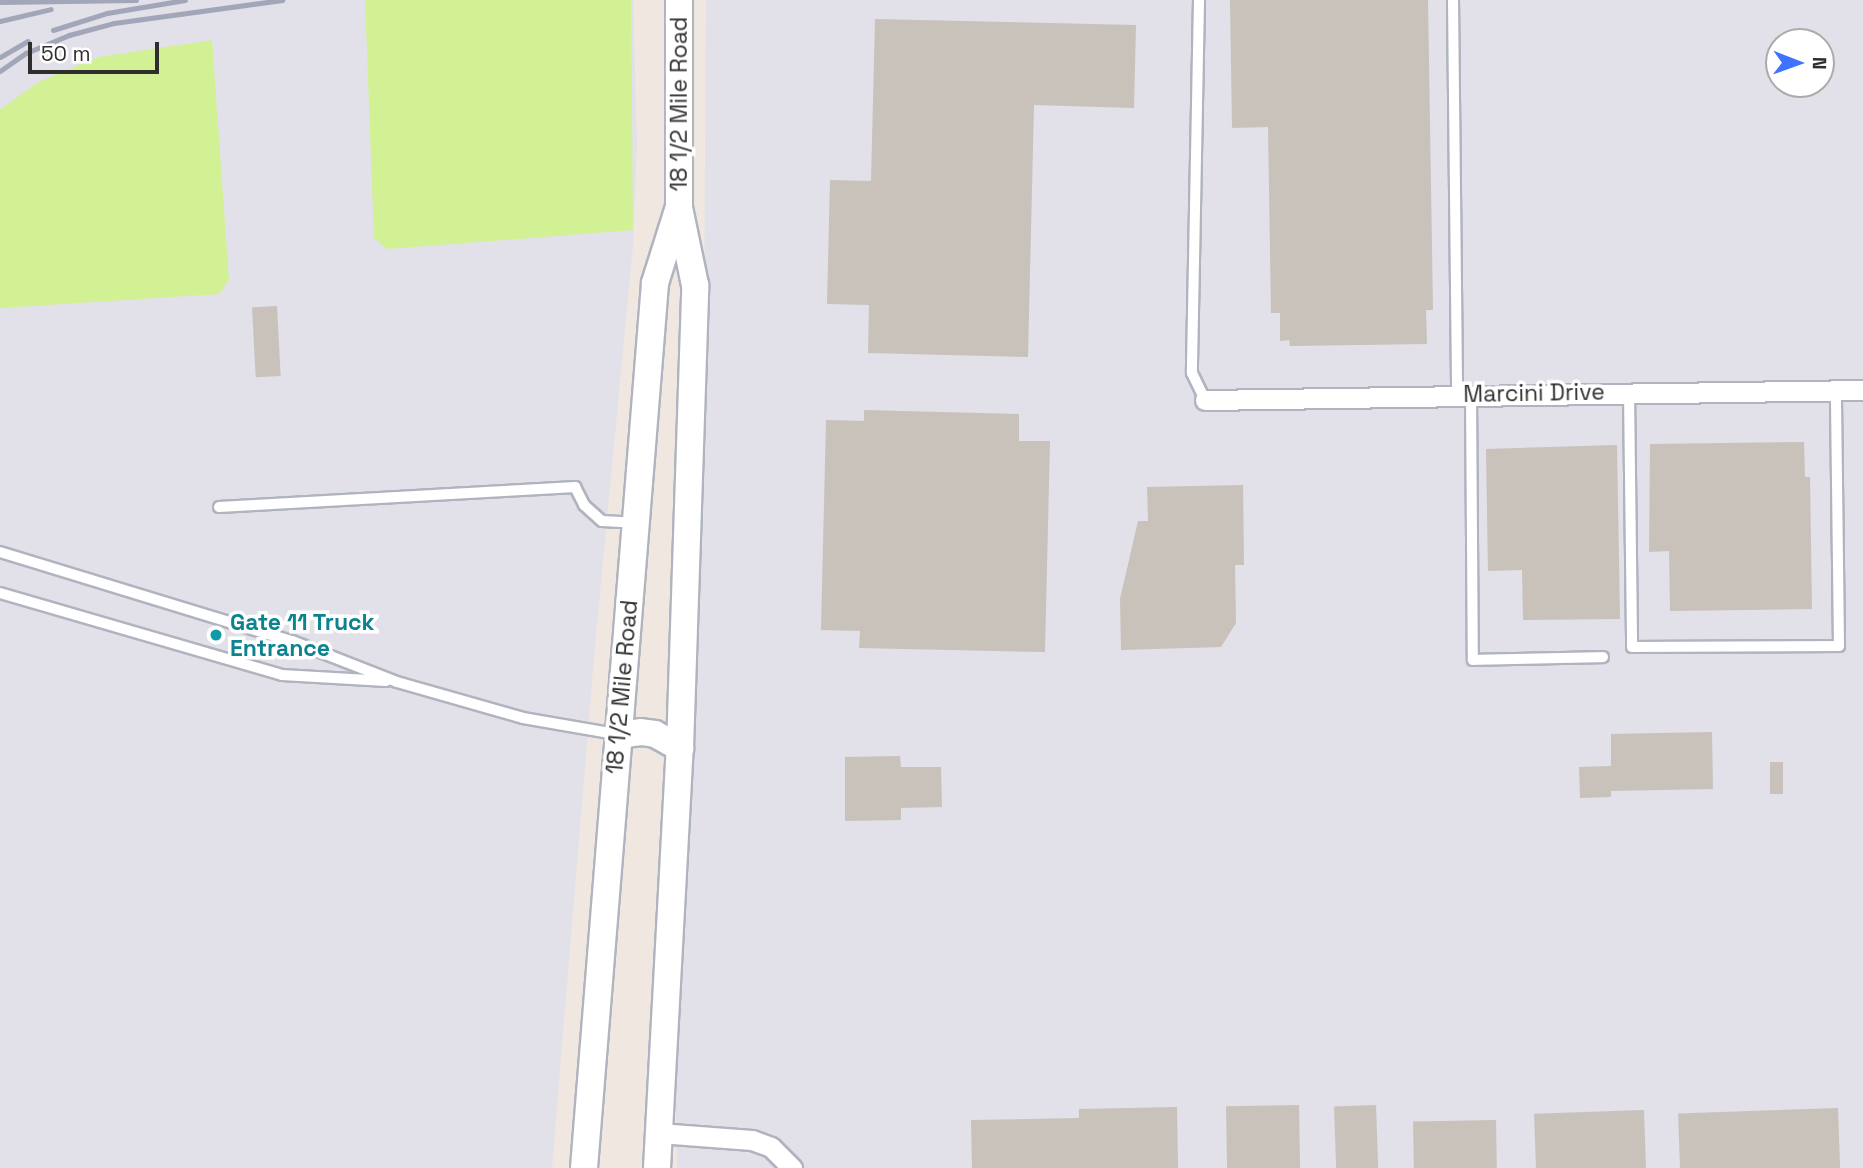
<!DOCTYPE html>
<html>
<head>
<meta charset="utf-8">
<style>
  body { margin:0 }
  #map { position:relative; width:1863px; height:1168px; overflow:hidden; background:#efe7e0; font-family:"Space Grotesk",sans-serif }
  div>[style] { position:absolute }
  .industrial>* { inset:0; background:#e2e0e8 }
  .pitch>* { inset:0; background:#d2f195 }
  .building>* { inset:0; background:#c8c2bb; transform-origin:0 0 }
  .roads { filter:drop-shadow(2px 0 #afb4be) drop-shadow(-2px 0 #afb4be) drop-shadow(0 2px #afb4be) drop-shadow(0 -2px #afb4be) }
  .lane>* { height:10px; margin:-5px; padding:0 5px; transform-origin:5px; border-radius:5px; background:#fff }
  .street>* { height:19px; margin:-9.5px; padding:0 9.5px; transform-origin:9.5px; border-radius:9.5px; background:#fff }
  .secondary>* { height:26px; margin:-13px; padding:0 13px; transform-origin:13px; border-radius:13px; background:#fff }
  .rail>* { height:5px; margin:-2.5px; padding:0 2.5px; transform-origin:2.5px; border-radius:2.5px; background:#a1a7b9 }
  .dots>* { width:19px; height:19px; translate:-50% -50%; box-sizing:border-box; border:4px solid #fff; border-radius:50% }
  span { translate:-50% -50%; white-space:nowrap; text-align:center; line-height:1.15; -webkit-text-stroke:7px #fff; paint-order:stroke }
  .street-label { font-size:23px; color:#2e2e2e }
  .culture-label { font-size:23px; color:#0d838f; font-weight:700 }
  .left { translate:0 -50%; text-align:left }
  .north { position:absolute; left:1765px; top:28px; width:70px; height:70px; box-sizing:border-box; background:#fff; border:2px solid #ababab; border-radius:50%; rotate:91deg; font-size:19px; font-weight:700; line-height:28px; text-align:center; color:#2e2e2e }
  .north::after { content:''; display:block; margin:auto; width:24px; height:32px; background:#3d73ff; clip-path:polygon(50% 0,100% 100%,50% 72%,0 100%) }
  .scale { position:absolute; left:28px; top:42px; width:131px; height:32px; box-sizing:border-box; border:4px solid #2e2e2e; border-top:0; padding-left:9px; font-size:21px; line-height:24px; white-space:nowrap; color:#2e2e2e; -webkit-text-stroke:5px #fff; paint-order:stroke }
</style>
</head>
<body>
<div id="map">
  <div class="industrial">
    <i style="clip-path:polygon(0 0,633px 0,637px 142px,633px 245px,594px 656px,552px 1168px,0 1168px)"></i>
    <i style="clip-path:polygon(evenodd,706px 0,1863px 0,1863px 1168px,677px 1168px,675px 1079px,703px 489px,706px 0,1779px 42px,1821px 42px,1821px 84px,1779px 84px,1779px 42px)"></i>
  </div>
  <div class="pitch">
    <i style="clip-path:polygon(365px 0,631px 0,633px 230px,387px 249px,374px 238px)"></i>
    <i style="clip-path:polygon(212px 40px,229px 280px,219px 294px,0 308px,0 110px,38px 82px,99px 57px)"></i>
  </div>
  <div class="building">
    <i style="clip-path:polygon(1230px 0,1428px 0,1433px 310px,1426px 310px,1427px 344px,1290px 346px,1289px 340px,1280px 341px,1280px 313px,1271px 313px,1268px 127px,1232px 128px)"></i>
    <i style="clip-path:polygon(875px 19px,1136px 25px,1134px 108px,1034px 105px,1028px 357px,868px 353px,869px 305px,827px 304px,830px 180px,871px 181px)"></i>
    <i style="left:277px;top:306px;width:70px;height:25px;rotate:87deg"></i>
    <i style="clip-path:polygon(864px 410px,1019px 414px,1019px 441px,1050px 441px,1045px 652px,859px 648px,860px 631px,821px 630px,826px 420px,864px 421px)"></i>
    <i style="clip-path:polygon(1804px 442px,1805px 477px,1810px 477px,1812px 609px,1670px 611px,1669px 551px,1649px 552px,1650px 444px)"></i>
    <i style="clip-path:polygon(1617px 445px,1620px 619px,1523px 620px,1522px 570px,1488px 571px,1486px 449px)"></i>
    <i style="clip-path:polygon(1243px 485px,1244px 565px,1235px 565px,1236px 623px,1221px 647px,1121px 650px,1120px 599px,1138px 521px,1148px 521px,1147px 487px)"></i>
    <i style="clip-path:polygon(1712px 732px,1713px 789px,1611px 791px,1611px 797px,1580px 798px,1579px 767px,1611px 766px,1611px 734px)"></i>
    <i style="clip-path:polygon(900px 756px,901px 767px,941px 767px,942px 807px,901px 808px,901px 820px,845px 821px,845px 757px)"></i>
    <i style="left:1770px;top:762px;width:13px;height:32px"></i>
    <i style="left:1299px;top:1105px;width:63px;height:73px;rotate:89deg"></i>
    <i style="left:1376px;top:1105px;width:63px;height:42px;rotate:88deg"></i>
    <i style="clip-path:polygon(1177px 1107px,1178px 1168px,972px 1168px,971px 1120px,1079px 1118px,1079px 1109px)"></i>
    <i style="left:1838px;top:1108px;width:60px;height:160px;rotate:88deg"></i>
    <i style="left:1644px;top:1110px;width:58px;height:110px;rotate:88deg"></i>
    <i style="left:1496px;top:1120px;width:48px;height:83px;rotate:89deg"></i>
  </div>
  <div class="roads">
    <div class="lane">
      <i style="left:1199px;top:0;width:373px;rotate:91.1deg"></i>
      <i style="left:1192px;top:373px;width:30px;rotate:64deg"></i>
      <i style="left:1453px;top:0;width:394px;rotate:89.4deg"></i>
      <i style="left:1629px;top:392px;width:255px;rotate:89.3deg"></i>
      <i style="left:1632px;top:647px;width:207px;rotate:-0.3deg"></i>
      <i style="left:1839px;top:646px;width:256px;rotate:-90.7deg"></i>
      <i style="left:1471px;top:395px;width:265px;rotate:89.6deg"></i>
      <i style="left:1473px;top:660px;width:130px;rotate:-1.3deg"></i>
      <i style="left:219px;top:507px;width:357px;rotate:-3.2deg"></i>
      <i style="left:575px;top:487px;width:20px;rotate:63deg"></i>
      <i style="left:584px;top:505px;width:24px;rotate:42deg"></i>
      <i style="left:602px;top:521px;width:33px;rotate:3deg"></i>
      <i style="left:0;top:552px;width:305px;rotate:17deg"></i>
      <i style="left:292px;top:641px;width:113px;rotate:21.3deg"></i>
      <i style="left:397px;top:682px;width:131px;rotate:15.9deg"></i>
      <i style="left:523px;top:718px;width:94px;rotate:9.8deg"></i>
      <i style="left:0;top:593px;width:294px;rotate:16.2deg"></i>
      <i style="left:282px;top:675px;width:104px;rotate:3.3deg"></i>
    </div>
    <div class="street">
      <i style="left:1205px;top:400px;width:658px;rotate:-0.87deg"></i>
      <i style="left:659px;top:1133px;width:93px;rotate:4.3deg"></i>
      <i style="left:752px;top:1140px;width:20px;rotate:20deg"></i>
      <i style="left:771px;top:1147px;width:30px;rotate:45deg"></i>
    </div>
    <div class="secondary">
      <i style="left:618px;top:735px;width:23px;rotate:-7deg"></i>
      <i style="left:641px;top:732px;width:14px;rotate:8deg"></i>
      <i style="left:655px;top:734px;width:29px;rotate:29deg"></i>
      <i style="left:584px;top:1168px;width:888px;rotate:-85.41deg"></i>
      <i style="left:655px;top:283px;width:77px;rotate:-72.5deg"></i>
      <i style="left:657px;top:1168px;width:421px;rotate:-86.9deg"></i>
      <i style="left:680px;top:748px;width:463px;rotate:-88.1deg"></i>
      <i style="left:695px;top:285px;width:79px;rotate:-101.7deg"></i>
      <i style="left:679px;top:208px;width:208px;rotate:-90deg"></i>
    </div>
  </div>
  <div class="rail">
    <i style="left:0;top:2px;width:136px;rotate:-0.8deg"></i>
    <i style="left:0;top:21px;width:52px;rotate:-13.2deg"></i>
    <i style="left:53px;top:30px;width:57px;rotate:-17.5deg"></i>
    <i style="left:107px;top:13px;width:79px;rotate:-9.5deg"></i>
    <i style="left:0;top:57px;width:32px;rotate:-30deg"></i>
    <i style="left:0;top:71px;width:32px;rotate:-35deg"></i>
    <i style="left:26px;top:53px;width:47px;rotate:-22.7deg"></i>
    <i style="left:69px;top:35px;width:47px;rotate:-14.9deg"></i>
    <i style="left:114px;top:23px;width:170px;rotate:-7.8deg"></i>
  </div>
  <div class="dots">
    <i style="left:216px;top:635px;background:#0f9aa8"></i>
  </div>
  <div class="street-label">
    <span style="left:679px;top:104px;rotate:-90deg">18 1/2 Mile Road</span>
    <span style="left:1534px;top:393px;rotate:-1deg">Marcini Drive</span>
    <span style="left:622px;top:687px;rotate:-85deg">18 1/2 Mile Road</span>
  </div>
  <div class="culture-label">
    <span class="left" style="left:230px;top:635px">Gate 11 Truck<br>Entrance</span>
  </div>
  <div class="north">N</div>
  <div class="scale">50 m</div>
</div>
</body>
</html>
